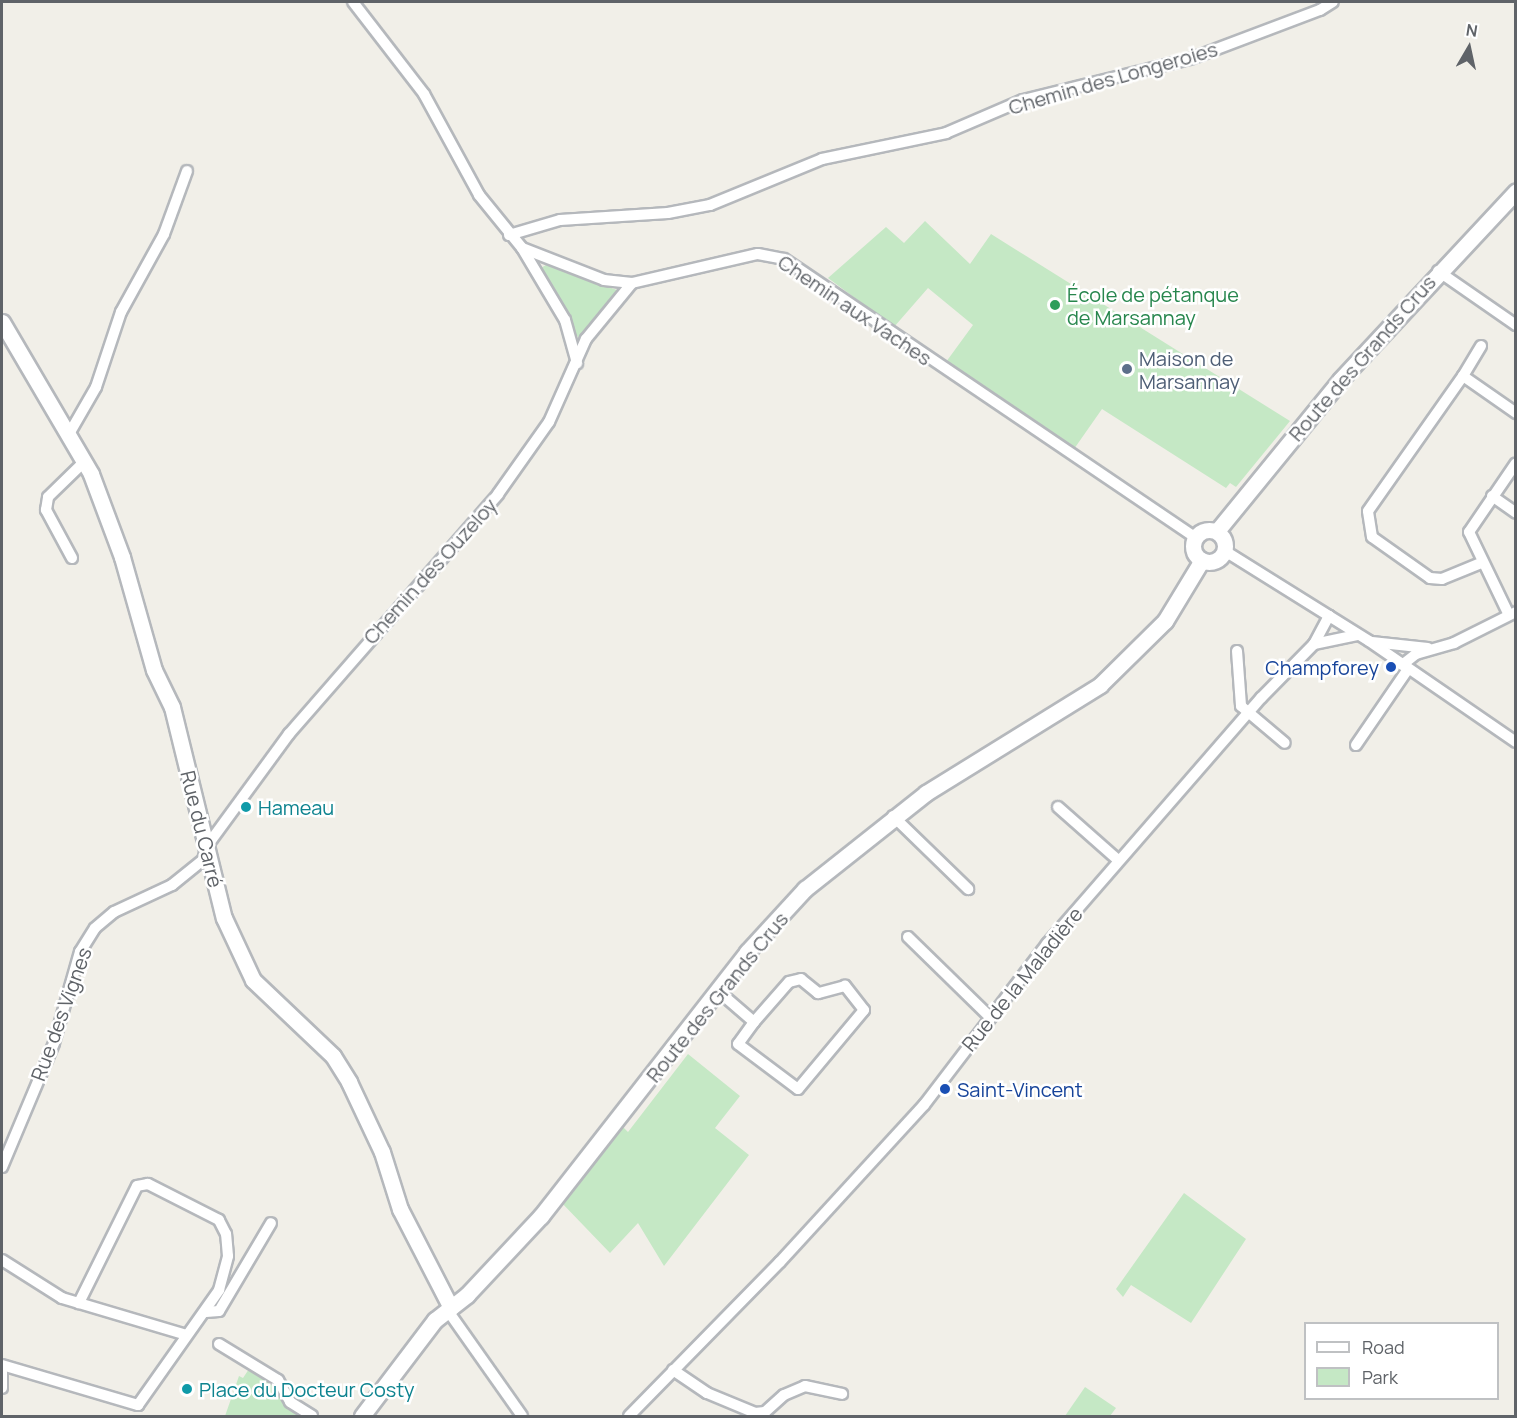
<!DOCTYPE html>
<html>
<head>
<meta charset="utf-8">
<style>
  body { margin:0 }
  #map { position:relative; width:1517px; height:1418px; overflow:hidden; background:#f1efe8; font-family:Manrope,sans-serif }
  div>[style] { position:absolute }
  .green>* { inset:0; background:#c5e8c5 }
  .roads { filter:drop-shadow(2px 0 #b5b8bc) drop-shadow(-2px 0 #b5b8bc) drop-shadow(0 2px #b5b8bc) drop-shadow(0 -2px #b5b8bc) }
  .street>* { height:10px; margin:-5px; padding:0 5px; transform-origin:5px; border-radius:5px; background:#fff }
  .secondary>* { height:15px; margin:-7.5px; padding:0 7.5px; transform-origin:7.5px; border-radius:7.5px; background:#fff }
  .secondary>.ring { margin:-7.5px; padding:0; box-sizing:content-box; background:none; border:15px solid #fff; border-radius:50% }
  .dots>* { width:16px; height:16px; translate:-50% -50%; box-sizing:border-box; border:3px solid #fff; border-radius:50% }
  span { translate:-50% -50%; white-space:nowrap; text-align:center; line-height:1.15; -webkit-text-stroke:5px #fff; paint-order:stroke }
  .street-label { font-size:20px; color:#5f6368 }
  .leisure-label { font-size:20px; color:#27864d }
  .left { translate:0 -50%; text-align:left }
  .service-label { font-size:20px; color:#4e5e75 }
  .transit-label { font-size:20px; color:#164399 }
  .right { translate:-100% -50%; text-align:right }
  .culture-label { font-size:20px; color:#0d838f }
  .frame { position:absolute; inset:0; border:3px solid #5f6368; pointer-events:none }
  .legend { position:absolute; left:1304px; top:1322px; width:195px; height:78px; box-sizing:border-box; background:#fff; border:2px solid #bfc1c3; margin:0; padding:8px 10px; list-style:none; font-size:18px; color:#5f6368 }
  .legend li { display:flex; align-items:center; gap:12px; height:30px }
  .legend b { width:30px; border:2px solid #bfc1c3 }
  .north { position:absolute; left:1439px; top:18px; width:60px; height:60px; -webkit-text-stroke:4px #fff; paint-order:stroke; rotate:9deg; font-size:16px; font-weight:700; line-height:24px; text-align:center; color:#5f6368 }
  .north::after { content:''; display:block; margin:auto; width:21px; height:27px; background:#5f6368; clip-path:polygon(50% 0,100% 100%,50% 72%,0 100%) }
</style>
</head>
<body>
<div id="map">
  <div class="green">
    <i style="clip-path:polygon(925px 221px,970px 264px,991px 234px,1290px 421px,1236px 487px,1230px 483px,1226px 488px,1102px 409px,1074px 449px,946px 362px,973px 325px,928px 288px,894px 327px,828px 278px,886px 227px,904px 243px)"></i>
    <i style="clip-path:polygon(546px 265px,617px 290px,579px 339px,539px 269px)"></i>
    <i style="clip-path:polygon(688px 1054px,740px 1096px,715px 1128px,749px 1155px,664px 1266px,638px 1223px,610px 1253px,559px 1200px,622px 1126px,628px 1132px)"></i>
    <i style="clip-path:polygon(1184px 1193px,1246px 1239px,1191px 1323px,1131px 1285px,1123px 1297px,1116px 1289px)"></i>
    <i style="clip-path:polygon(251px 1366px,265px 1375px,309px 1416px,225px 1416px,239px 1376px,243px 1378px)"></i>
    <i style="clip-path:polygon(1085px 1387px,1116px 1408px,1110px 1416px,1065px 1416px)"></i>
  </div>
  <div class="roads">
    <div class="street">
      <i style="left:353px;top:2px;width:116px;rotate:52.3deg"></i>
      <i style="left:424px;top:94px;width:115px;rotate:61.4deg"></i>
      <i style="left:479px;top:195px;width:68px;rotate:50.9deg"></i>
      <i style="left:522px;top:248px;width:88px;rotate:21.3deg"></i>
      <i style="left:604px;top:280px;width:28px;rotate:6deg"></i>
      <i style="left:632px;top:283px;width:129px;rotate:-13deg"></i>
      <i style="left:758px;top:254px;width:26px;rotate:11deg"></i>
      <i style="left:784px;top:259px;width:496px;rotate:34.1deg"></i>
      <i style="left:509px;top:235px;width:53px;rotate:-16.4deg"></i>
      <i style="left:560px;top:220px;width:108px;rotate:-3.7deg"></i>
      <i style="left:668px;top:213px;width:43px;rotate:-10.8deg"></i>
      <i style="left:710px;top:205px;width:121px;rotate:-22.3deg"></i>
      <i style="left:822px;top:159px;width:127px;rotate:-11.8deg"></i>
      <i style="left:946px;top:133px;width:84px;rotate:-23.2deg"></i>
      <i style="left:1023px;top:100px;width:172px;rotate:-13.8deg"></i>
      <i style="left:1190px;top:59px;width:139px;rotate:-20.7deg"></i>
      <i style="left:1320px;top:10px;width:15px;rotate:-32deg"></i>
      <i style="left:522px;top:248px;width:84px;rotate:59.2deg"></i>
      <i style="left:565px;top:320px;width:45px;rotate:74.4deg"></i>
      <i style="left:1438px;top:271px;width:95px;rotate:34.7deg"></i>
      <i style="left:1463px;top:376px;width:35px;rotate:-59deg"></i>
      <i style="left:69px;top:434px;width:54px;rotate:-60.1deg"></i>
      <i style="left:96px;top:387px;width:79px;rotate:-71.6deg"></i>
      <i style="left:121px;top:312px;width:89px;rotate:-61.1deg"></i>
      <i style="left:164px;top:234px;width:67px;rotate:-69.9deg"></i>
      <i style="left:1492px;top:496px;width:29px;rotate:35deg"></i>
      <i style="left:1225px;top:551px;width:170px;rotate:32deg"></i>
      <i style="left:1369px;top:641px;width:178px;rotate:34.5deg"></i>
      <i style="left:72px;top:558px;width:55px;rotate:-118.4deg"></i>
      <i style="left:46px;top:510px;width:13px;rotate:-81deg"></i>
      <i style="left:48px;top:497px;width:50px;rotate:-44.2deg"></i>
      <i style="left:1481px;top:563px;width:42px;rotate:157.7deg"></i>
      <i style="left:1442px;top:579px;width:12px;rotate:-175deg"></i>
      <i style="left:1430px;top:578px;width:71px;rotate:-144.7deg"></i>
      <i style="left:1372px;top:537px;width:26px;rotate:-99deg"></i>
      <i style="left:1368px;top:511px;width:165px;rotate:-54.9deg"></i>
      <i style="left:1463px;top:376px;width:65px;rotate:34.9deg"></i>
      <i style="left:1508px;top:613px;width:90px;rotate:-115.7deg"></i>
      <i style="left:1469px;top:532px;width:83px;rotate:-55.7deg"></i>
      <i style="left:1372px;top:642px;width:56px;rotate:6.1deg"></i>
      <i style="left:1314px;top:644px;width:44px;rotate:-11.8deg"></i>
      <i style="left:1237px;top:651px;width:55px;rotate:85.8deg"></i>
      <i style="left:1241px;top:706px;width:57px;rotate:40.1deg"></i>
      <i style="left:1402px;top:665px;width:18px;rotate:-38deg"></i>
      <i style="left:1416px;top:654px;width:40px;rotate:-16deg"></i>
      <i style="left:1454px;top:643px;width:69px;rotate:-26.6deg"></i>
      <i style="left:1356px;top:745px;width:92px;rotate:-55.6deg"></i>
      <i style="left:1058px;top:807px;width:80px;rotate:41.5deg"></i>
      <i style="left:893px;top:816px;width:105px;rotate:44.2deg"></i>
      <i style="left:908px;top:937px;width:115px;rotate:44.3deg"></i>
      <i style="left:717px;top:990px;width:49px;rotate:40.9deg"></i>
      <i style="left:754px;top:1022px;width:27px;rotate:126deg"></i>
      <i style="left:738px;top:1044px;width:75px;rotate:36.9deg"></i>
      <i style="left:798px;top:1089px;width:103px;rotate:-50.1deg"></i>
      <i style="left:864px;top:1010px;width:31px;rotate:-128deg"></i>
      <i style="left:845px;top:986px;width:28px;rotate:165deg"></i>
      <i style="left:818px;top:993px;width:22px;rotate:-141deg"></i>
      <i style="left:801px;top:979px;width:12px;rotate:166deg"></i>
      <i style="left:789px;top:982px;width:53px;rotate:131.2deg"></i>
      <i style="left:2px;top:1167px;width:134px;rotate:-67.2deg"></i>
      <i style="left:54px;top:1043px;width:95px;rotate:-74.1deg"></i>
      <i style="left:80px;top:952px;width:28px;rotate:-58deg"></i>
      <i style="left:95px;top:928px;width:25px;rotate:-40deg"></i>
      <i style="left:114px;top:912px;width:64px;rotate:-25deg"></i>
      <i style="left:172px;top:885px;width:40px;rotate:-39deg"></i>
      <i style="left:203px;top:860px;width:15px;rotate:-74deg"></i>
      <i style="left:207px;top:846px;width:139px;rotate:-53.8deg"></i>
      <i style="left:289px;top:734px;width:318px;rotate:-48.9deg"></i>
      <i style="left:498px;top:494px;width:88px;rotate:-54.7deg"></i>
      <i style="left:549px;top:422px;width:91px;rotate:-66deg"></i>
      <i style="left:586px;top:339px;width:72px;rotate:-50.6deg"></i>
      <i style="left:2px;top:1260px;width:71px;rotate:32.3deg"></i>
      <i style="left:62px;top:1298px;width:130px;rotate:16.5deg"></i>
      <i style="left:448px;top:1311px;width:128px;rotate:54.8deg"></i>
      <i style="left:206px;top:1312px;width:13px;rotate:-4deg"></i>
      <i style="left:219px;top:1311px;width:102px;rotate:-59.4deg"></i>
      <i style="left:219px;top:1344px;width:69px;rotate:31.4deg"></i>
      <i style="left:278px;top:1380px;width:25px;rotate:61deg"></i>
      <i style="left:290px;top:1402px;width:26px;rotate:32deg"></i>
      <i style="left:2px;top:1365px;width:142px;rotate:16.4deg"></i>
      <i style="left:138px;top:1405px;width:141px;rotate:-54.8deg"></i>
      <i style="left:219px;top:1290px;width:35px;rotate:-75deg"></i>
      <i style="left:228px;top:1256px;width:22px;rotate:-95deg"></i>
      <i style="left:226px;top:1234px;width:16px;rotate:-117deg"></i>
      <i style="left:219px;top:1220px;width:80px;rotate:-153.1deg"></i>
      <i style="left:148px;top:1184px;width:11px;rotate:170deg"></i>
      <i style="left:137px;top:1186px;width:131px;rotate:116.4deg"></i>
      <i style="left:673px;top:1370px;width:41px;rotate:34.1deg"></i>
      <i style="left:707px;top:1393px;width:52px;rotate:22.6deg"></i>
      <i style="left:755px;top:1413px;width:10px;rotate:-6deg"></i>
      <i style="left:765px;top:1412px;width:25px;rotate:-42deg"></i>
      <i style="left:784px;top:1395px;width:23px;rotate:-23deg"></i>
      <i style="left:805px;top:1386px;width:38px;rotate:12deg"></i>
      <i style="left:2px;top:1372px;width:16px;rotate:90deg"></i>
      <i style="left:629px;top:1416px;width:216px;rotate:-45.6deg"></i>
      <i style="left:780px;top:1262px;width:213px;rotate:-47.5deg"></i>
      <i style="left:924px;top:1105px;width:203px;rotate:-52.6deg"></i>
      <i style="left:1047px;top:944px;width:326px;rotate:-49deg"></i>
      <i style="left:1261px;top:698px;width:76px;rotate:-45.5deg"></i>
      <i style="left:1314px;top:644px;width:32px;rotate:-62deg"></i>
    </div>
    <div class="secondary">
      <i style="left:2px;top:322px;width:176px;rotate:59.6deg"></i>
      <i style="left:91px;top:474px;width:89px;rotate:69.5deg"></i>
      <i style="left:122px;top:557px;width:117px;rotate:74.2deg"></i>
      <i style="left:154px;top:670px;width:41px;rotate:64.1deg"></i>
      <i style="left:172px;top:707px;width:217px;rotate:76.2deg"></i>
      <i style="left:224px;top:918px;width:68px;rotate:64.9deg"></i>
      <i style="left:253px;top:980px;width:110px;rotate:43.5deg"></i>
      <i style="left:333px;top:1056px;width:31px;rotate:58deg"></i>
      <i style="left:349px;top:1082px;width:77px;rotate:64.8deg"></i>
      <i style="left:382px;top:1152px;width:60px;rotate:72.5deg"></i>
      <i style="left:400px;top:1209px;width:111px;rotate:62.7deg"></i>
      <i class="ring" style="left:1193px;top:530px;width:17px;height:17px"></i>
      <i style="left:1217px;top:531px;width:195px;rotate:-50.8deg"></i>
      <i style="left:1340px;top:380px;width:258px;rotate:-47deg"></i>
      <i style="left:362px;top:1416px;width:121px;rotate:-52.8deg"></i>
      <i style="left:435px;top:1320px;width:41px;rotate:-38deg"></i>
      <i style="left:467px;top:1295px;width:108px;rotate:-46.9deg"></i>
      <i style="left:541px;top:1216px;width:335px;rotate:-52deg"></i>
      <i style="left:747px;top:952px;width:86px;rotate:-47.4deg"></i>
      <i style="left:805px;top:889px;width:154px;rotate:-38.4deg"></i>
      <i style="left:926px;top:793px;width:205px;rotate:-31.8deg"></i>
      <i style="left:1100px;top:685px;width:91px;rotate:-44.6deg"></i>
      <i style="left:1165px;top:621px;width:71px;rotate:-58.8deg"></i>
    </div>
  </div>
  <div class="dots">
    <i style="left:1055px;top:305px;background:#2e9e5b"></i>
    <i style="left:1127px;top:369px;background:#5c6f8a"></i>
    <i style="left:1391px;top:667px;background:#1a4fb4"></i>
    <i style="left:246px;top:807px;background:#0f9aa8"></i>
    <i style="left:945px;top:1089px;background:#1a4fb4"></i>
    <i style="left:187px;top:1389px;background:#0f9aa8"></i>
  </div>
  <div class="street-label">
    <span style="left:1113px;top:78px;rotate:-16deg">Chemin des Longeroies</span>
    <span style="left:855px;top:310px;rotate:34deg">Chemin aux Vaches</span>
    <span style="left:1362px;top:358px;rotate:-49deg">Route des Grands Crus</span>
    <span style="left:430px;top:571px;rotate:-48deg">Chemin des Ouzeloy</span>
    <span style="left:202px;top:829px;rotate:76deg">Rue du Carré</span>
    <span style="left:1022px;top:979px;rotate:-51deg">Rue de la Maladière</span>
    <span style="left:717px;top:997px;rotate:-51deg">Route des Grands Crus</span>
    <span style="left:61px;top:1014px;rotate:-70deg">Rue des Vignes</span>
  </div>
  <div class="leisure-label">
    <span class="left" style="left:1067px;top:306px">École de pétanque<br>de Marsannay</span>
  </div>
  <div class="service-label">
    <span class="left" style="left:1139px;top:370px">Maison de<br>Marsannay</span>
  </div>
  <div class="transit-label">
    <span class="right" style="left:1379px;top:667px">Champforey</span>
    <span class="left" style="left:957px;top:1089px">Saint-Vincent</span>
  </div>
  <div class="culture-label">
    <span class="left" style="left:258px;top:807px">Hameau</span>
    <span class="left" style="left:199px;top:1389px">Place du Docteur Costy</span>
  </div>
  <div class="frame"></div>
  <ul class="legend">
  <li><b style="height:8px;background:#fff"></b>Road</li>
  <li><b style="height:16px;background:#c5e8c5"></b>Park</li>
  </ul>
  <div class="north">N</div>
</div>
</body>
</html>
